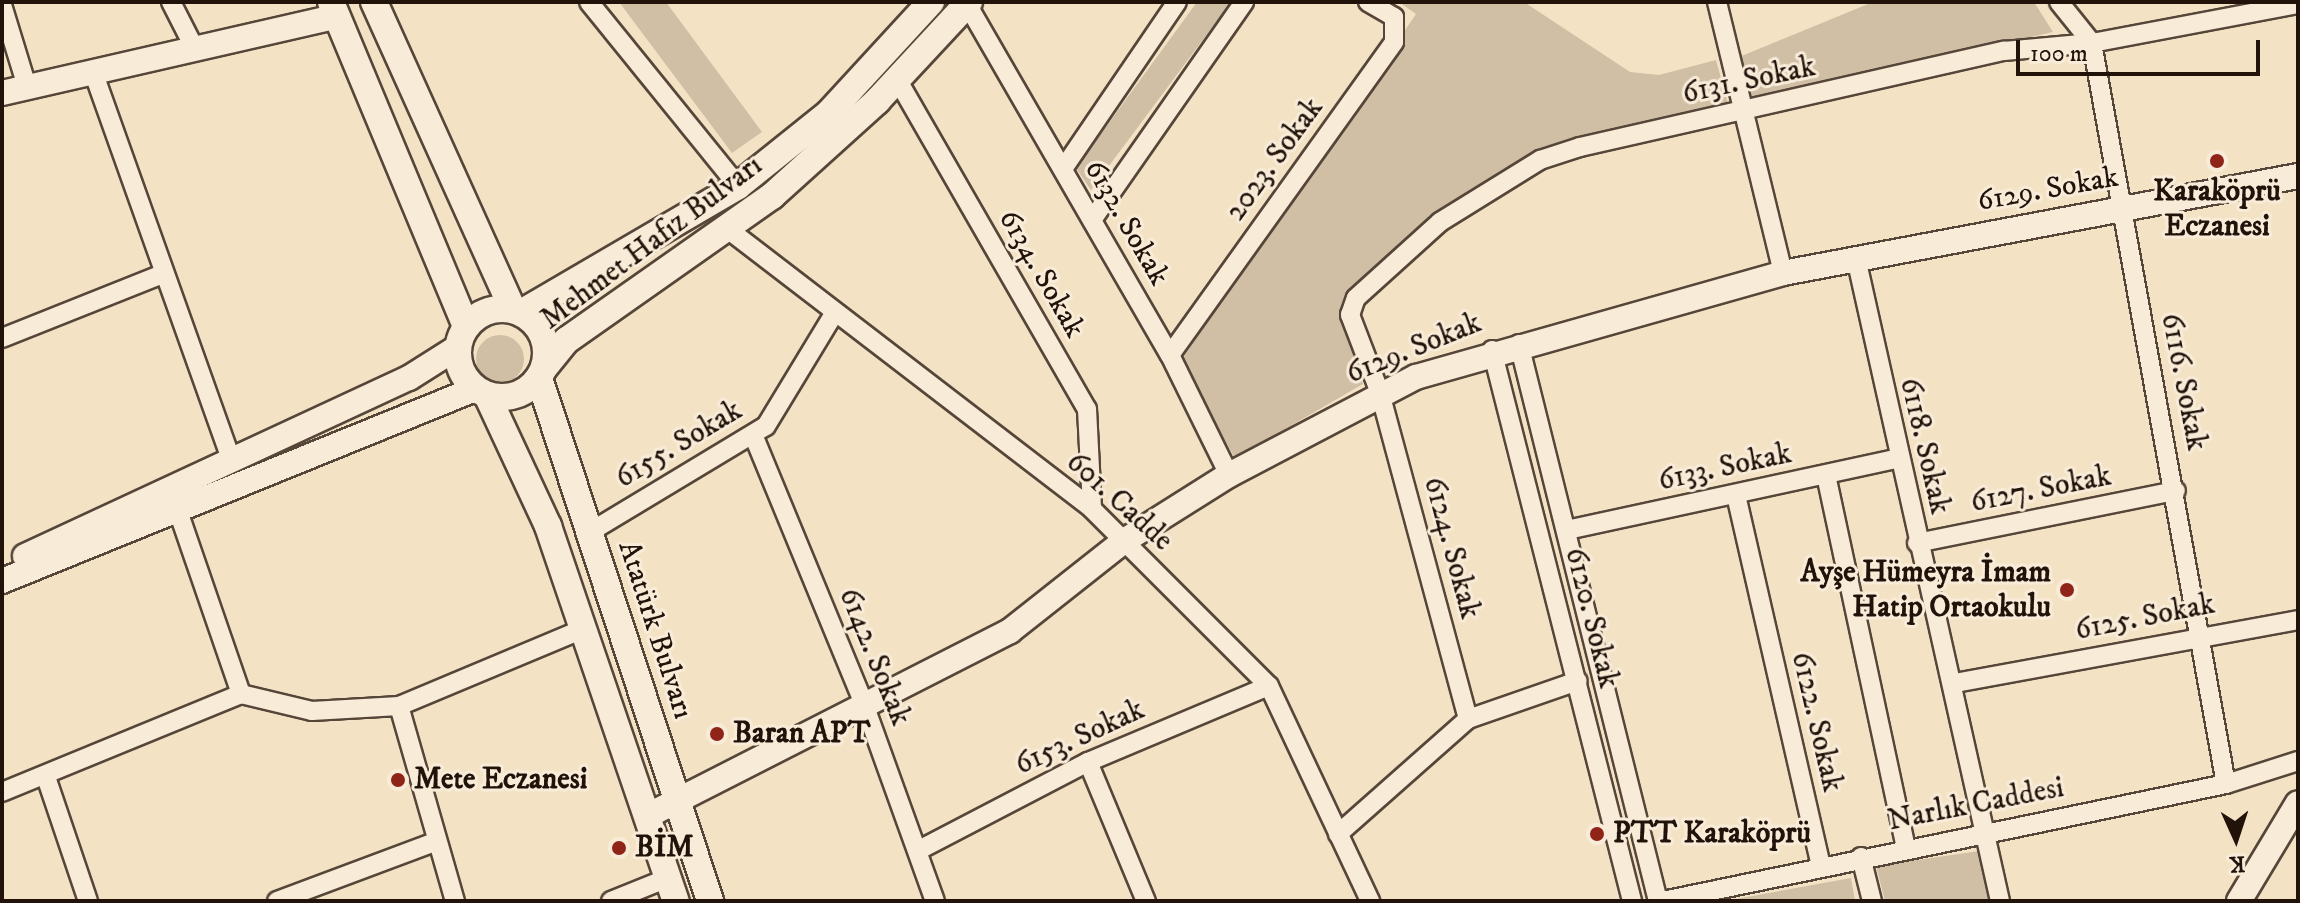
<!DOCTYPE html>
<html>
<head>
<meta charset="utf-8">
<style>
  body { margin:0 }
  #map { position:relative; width:2300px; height:903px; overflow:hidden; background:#f4e2c5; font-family:"IM FELL DW Pica",serif }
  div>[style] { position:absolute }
  .green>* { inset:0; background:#d0bfa5 }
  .round { border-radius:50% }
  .roads { filter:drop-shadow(2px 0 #564639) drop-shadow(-2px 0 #564639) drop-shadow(0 2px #564639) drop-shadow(0 -2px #564639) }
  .minor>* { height:18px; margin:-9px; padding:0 9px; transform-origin:9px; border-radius:9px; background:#f8ecd9 }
  .tertiary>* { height:24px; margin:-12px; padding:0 12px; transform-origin:12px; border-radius:12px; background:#f8ecd9 }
  .secondary>* { height:26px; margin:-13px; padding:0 13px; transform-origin:13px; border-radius:13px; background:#f8ecd9 }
  .secondary>.ring { margin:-13px; padding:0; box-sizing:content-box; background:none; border:26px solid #f8ecd9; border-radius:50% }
  .dots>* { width:22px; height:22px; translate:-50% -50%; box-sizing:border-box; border:4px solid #f8ecd9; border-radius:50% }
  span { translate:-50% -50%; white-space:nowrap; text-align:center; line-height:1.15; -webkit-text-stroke:6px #f8ecd9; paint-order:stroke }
  .street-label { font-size:30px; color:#21120a }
  .poi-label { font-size:30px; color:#21120a; font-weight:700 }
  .right { translate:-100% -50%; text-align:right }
  .left { translate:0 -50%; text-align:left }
  .frame { position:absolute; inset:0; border:4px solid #21120a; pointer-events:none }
  .north { position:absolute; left:2196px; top:799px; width:80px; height:80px; -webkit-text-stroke:6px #f8ecd9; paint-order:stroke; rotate:177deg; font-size:22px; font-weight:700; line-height:32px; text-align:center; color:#21120a }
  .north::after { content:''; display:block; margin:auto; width:28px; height:36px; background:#21120a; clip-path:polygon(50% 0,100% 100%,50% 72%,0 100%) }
  .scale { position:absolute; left:2016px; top:40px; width:244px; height:36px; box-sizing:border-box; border:4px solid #21120a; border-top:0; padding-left:10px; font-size:24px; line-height:28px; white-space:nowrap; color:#21120a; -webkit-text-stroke:6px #f8ecd9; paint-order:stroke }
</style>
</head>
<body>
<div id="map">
  <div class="green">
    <i style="clip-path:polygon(619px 2px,666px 2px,762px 132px,732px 153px)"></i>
    <i style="clip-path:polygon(1197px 2px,1231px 2px,1091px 190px,1076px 168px)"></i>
    <i style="clip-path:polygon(1399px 2px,1524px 2px,1630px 72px,1659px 75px,1716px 60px,1728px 104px,1538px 156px,1357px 285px,1341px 311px,1363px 384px,1235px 458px,1180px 362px,1416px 14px)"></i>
    <i style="clip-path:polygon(1873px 2px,2034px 2px,2053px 32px,1751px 101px,1739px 57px)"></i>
    <i class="round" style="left:476px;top:335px;width:48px;height:48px"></i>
    <i style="clip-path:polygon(1986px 850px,1995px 901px,1885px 901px,1876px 866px)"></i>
    <i style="clip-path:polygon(1851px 878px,1855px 901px,1725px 901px)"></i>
  </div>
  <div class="roads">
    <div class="minor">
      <i style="left:171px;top:2px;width:55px;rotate:63deg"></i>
      <i style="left:589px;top:2px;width:237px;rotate:51deg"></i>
      <i style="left:1717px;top:2px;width:279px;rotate:76.3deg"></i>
      <i style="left:2059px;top:2px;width:53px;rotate:51.2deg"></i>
      <i style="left:2092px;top:43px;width:753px;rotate:79.75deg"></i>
      <i style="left:967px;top:4px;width:405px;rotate:60deg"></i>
      <i style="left:1170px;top:355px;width:134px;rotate:63.8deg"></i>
      <i style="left:2px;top:5px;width:86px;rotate:73deg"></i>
      <i style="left:95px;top:77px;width:402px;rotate:70.4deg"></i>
      <i style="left:897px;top:79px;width:381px;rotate:60.1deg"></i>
      <i style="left:1087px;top:409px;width:100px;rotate:87.1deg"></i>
      <i style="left:1063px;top:169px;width:202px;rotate:-55.7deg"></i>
      <i style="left:1092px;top:220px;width:266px;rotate:-55.1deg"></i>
      <i style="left:729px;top:230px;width:458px;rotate:37.5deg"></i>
      <i style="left:1092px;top:509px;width:250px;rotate:45deg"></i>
      <i style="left:1269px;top:686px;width:238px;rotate:64.8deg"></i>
      <i style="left:1856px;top:258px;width:659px;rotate:77.38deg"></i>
      <i style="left:2px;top:338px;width:173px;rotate:-21.7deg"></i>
      <i style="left:1519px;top:344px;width:574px;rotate:75.99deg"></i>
      <i style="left:1492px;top:350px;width:569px;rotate:75.74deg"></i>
      <i style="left:1170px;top:355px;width:385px;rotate:-54.4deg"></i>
      <i style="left:1394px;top:42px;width:25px;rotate:-90deg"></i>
      <i style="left:1394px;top:17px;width:30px;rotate:-150deg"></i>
      <i style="left:754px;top:437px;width:289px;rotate:67.6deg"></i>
      <i style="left:864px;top:704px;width:209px;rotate:70.2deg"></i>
      <i style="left:1826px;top:475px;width:381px;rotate:77.9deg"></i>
      <i style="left:1736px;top:495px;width:382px;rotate:77.1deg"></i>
      <i style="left:178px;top:511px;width:194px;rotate:71deg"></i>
      <i style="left:241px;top:694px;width:73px;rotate:13.5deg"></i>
      <i style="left:312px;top:711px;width:87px;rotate:-3.3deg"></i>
      <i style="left:399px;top:706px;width:194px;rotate:-22.7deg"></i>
      <i style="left:1567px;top:530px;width:337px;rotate:-12.2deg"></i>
      <i style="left:590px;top:532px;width:205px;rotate:-31.1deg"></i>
      <i style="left:766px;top:426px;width:133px;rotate:-58.8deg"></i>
      <i style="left:1917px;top:543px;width:264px;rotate:-11.4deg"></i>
      <i style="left:1955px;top:683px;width:349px;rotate:-10.4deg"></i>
      <i style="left:399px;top:706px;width:203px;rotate:74deg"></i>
      <i style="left:1468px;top:719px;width:338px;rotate:-105.1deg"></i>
      <i style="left:1380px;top:393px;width:84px;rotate:-111deg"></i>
      <i style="left:1350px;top:315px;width:18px;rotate:-71deg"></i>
      <i style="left:1356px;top:298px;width:113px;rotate:-42.1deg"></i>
      <i style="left:1440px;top:222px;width:118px;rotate:-31.8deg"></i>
      <i style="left:1540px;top:160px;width:42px;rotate:-18deg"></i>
      <i style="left:1580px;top:147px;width:435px;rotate:-12.8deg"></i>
      <i style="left:2004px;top:51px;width:88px;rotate:-5.2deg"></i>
      <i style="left:2092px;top:43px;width:210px;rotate:-10.7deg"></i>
      <i style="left:1088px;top:762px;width:151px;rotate:67.4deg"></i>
      <i style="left:46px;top:777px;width:131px;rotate:71.3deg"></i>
      <i style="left:2px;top:792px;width:258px;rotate:-22.3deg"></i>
      <i style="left:1338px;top:834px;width:174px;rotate:-41.5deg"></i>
      <i style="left:1468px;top:719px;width:116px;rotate:-19.1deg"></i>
      <i style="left:919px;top:850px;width:191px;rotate:-27.5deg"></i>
      <i style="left:1088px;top:762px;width:196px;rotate:-22.8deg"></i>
      <i style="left:1861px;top:857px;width:45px;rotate:76deg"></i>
      <i style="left:277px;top:901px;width:169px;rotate:-20.5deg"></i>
      <i style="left:611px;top:901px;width:61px;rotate:-22deg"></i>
      <i style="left:1663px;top:901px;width:575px;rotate:-11.74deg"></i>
      <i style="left:2226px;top:784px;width:76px;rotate:-17.7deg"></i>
    </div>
    <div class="tertiary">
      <i style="left:2px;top:93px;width:344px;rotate:-12.9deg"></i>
      <i style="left:25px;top:556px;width:423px;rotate:-24.9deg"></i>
      <i style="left:409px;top:378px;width:58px;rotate:-32.3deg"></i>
      <i style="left:2px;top:581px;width:510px;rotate:-22.09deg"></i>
      <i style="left:647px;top:816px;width:407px;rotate:-27deg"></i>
      <i style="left:1010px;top:631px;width:145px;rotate:-38.3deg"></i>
      <i style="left:1124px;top:541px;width:124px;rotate:-32.2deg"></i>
      <i style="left:1229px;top:475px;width:211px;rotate:-27.7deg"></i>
      <i style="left:1416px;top:377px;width:381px;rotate:-15.8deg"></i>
      <i style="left:1783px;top:273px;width:524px;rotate:-10.67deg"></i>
      <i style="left:2239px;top:901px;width:114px;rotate:-59deg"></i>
    </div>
    <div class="secondary">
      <i style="left:331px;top:2px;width:352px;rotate:67.4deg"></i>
      <i style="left:374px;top:2px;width:338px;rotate:65.7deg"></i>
      <i class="ring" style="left:458px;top:309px;width:62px;height:62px"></i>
      <i style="left:521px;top:313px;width:251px;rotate:-30.3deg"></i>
      <i style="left:738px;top:186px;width:115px;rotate:-38.7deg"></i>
      <i style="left:828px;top:114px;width:152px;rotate:-47.4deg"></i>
      <i style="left:544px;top:368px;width:36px;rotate:-51deg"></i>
      <i style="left:567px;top:340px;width:251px;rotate:-35.1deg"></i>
      <i style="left:772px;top:196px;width:142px;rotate:-42.1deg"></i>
      <i style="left:877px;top:101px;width:135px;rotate:-47.1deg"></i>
      <i style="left:539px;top:378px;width:550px;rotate:71.89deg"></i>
      <i style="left:487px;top:395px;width:145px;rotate:65deg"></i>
      <i style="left:548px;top:526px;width:396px;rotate:71.2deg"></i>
    </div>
  </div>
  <div class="dots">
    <i style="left:2217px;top:161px;background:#8f2418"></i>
    <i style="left:2067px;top:590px;background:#8f2418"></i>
    <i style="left:717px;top:734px;background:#8f2418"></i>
    <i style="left:398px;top:780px;background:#8f2418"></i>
    <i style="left:1597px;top:834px;background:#8f2418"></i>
    <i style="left:619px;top:848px;background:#8f2418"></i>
  </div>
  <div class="street-label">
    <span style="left:1749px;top:81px;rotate:-12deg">6131. Sokak</span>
    <span style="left:1275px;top:160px;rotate:-54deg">2023. Sokak</span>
    <span style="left:2048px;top:190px;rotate:-10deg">6129. Sokak</span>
    <span style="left:1126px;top:223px;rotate:60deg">6132. Sokak</span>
    <span style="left:652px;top:243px;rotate:-37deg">Mehmet Hafız Bulvarı</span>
    <span style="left:1041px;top:274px;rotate:60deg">6134. Sokak</span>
    <span style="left:1414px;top:349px;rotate:-22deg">6129. Sokak</span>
    <span style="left:2183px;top:382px;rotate:79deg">6116. Sokak</span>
    <span style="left:679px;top:445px;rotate:-31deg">6155. Sokak</span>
    <span style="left:1924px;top:446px;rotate:77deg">6118. Sokak</span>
    <span style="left:1725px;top:468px;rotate:-12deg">6133. Sokak</span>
    <span style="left:2041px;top:490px;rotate:-11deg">6127. Sokak</span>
    <span style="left:1119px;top:502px;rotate:42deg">601. Cadde</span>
    <span style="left:1451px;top:548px;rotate:75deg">6124. Sokak</span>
    <span style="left:1591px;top:618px;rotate:76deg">6120. Sokak</span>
    <span style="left:2145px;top:618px;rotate:-11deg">6125. Sokak</span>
    <span style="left:655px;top:630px;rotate:72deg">Atatürk Bulvarı</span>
    <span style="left:874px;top:657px;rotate:68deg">6142. Sokak</span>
    <span style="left:1816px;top:722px;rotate:77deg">6122. Sokak</span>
    <span style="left:1080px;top:738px;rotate:-25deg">6153. Sokak</span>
    <span style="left:1976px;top:805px;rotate:-11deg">Narlık Caddesi</span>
  </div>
  <div class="poi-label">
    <span style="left:2217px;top:209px">Karaköprü<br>Eczanesi</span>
    <span class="right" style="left:2051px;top:590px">Ayşe Hümeyra İmam<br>Hatip Ortaokulu</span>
    <span class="left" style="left:733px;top:734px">Baran APT</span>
    <span class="left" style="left:414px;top:780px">Mete Eczanesi</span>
    <span class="left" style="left:1613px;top:834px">PTT Karaköprü</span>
    <span class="left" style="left:635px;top:848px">BİM</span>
  </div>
  <div class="frame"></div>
  <div class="north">K</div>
  <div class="scale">100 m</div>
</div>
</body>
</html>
